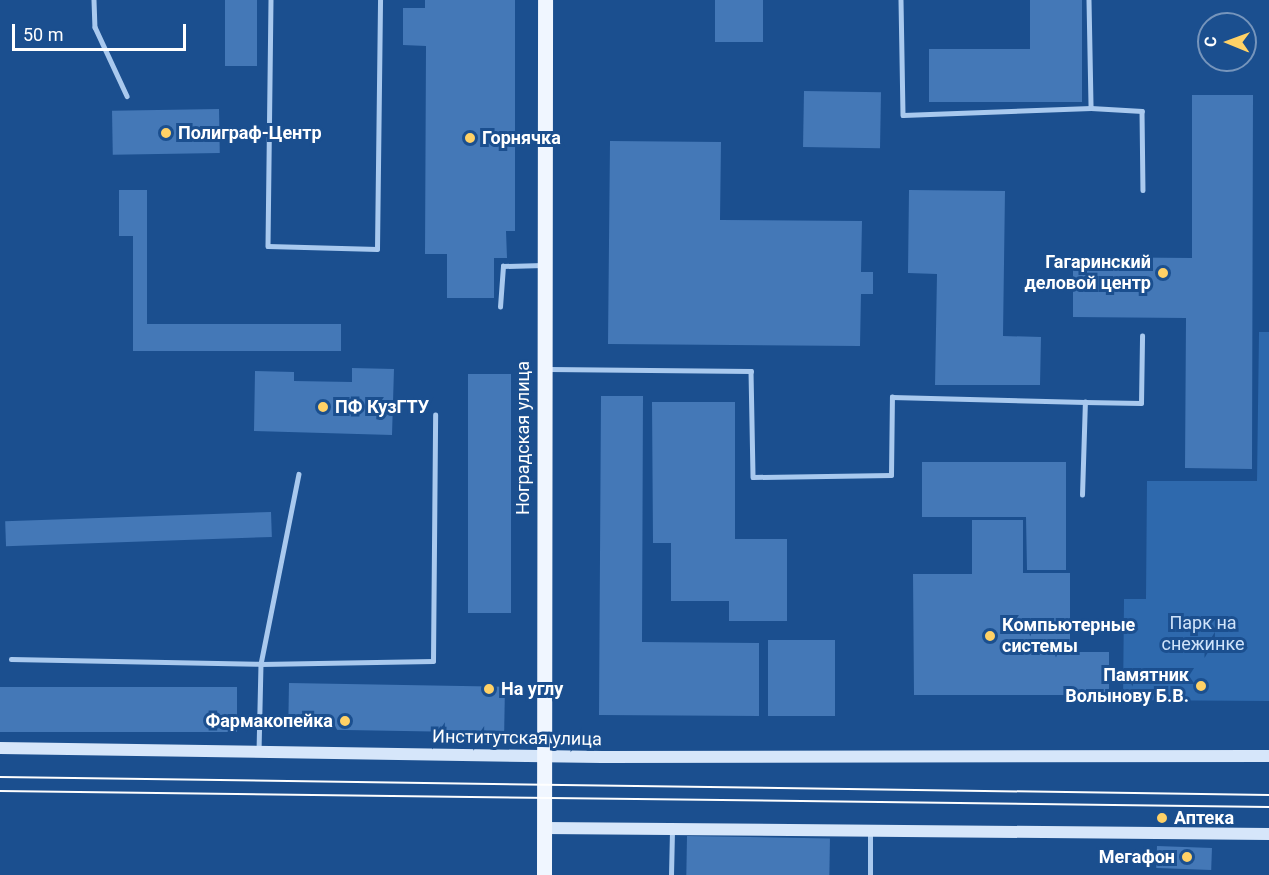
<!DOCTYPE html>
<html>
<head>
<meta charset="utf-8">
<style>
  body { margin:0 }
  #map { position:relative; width:1269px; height:875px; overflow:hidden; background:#1b4f8f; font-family:Roboto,sans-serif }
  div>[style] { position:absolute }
  .green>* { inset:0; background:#2e69ad }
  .building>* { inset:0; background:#4478b7; transform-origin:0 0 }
  .service>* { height:4.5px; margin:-2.25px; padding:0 2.25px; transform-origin:2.25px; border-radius:2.25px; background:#a9c9ee }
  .secondary>* { height:12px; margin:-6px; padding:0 6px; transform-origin:6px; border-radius:6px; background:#d6e6fa }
  .primary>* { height:15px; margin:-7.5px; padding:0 7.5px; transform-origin:7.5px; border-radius:7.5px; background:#f0f6ff }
  .tram>* { height:1.5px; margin:-0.75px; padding:0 0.75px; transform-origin:0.75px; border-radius:0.75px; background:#fff }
  .dots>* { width:16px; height:16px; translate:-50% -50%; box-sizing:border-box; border:3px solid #1b4f8f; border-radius:50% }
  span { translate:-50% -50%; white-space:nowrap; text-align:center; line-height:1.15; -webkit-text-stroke:6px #1b4f8f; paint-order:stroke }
  .poi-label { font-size:18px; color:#fff; font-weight:700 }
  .left { translate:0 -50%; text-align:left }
  .right { translate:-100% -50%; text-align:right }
  .street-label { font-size:18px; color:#fff }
  .park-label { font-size:18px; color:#cfe3fa }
  .north { position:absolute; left:1197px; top:12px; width:60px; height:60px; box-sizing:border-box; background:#1b4f8f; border:2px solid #7695bc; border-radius:50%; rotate:271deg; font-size:16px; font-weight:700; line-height:24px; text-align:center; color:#fff }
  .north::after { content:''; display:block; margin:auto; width:21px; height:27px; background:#ffd166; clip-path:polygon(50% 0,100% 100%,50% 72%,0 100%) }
  .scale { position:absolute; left:12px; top:24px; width:174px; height:27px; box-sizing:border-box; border:3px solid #fff; border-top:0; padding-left:8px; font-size:18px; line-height:21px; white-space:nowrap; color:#fff; -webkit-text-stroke:4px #1b4f8f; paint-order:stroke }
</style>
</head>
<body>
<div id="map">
  <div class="green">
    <i style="clip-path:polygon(1259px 332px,1269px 332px,1269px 701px,1123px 700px,1124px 599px,1146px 599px,1147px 481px,1257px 481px)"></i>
  </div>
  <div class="building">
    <i style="left:225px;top:0;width:32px;height:66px"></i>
    <i style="clip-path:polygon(425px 0,515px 0,515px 231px,506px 231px,507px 258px,494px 258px,494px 298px,447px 298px,447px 254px,425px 254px,426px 46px,403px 45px,403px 8px,425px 8px)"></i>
    <i style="left:715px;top:0;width:48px;height:42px"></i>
    <i style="clip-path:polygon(1030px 0,1082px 0,1082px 102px,929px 102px,929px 49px,1030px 49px)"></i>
    <i style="left:804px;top:91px;width:77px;height:56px;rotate:1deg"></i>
    <i style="clip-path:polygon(1192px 95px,1253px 95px,1252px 469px,1185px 468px,1186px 318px,1073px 317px,1073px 257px,1192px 258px)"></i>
    <i style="left:219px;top:109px;width:44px;height:107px;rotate:89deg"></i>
    <i style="clip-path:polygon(610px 141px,721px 142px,720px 220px,862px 221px,861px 272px,873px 272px,873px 294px,861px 294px,860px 346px,608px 344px)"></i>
    <i style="clip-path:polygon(119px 190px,147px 190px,147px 324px,341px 324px,341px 351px,133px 351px,133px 236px,119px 236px)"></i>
    <i style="clip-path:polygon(909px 190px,1005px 191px,1003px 336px,1041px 337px,1040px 385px,935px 385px,937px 274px,908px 273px)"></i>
    <i style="clip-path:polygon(352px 368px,394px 369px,392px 435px,254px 431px,255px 371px,294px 372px,294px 381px,352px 382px)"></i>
    <i style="left:468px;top:374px;width:43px;height:239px"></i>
    <i style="clip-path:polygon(601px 396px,643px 396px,642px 642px,759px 643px,759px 716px,599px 715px)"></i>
    <i style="clip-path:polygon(652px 402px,735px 402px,735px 539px,787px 539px,787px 621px,729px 621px,729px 601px,671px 601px,671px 543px,653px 543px)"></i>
    <i style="clip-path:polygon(922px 462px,1066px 462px,1066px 570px,1027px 570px,1026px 517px,922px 517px)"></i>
    <i style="left:271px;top:512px;width:25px;height:266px;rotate:88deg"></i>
    <i style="clip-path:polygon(972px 520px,1023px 520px,1023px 573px,1070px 573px,1070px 652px,1109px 652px,1109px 695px,914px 695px,913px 574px,972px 574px)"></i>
    <i style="left:768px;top:640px;width:67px;height:76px"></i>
    <i style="left:289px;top:683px;width:216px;height:46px;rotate:1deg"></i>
    <i style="left:0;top:687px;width:237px;height:45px"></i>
    <i style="left:687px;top:836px;width:143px;height:39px;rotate:1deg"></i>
    <i style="left:1157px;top:846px;width:55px;height:22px;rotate:2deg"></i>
  </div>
  <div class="service">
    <i style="left:94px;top:0;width:27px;rotate:88deg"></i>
    <i style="left:95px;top:27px;width:76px;rotate:65.1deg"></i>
    <i style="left:271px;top:0;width:246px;rotate:90.7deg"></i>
    <i style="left:268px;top:246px;width:109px;rotate:1.6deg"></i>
    <i style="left:377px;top:249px;width:249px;rotate:-89.3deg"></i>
    <i style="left:901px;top:0;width:115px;rotate:89deg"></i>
    <i style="left:903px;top:115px;width:188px;rotate:-2.1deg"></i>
    <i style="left:1091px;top:108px;width:51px;rotate:3.4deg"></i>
    <i style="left:1142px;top:111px;width:79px;rotate:89.3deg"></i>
    <i style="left:1089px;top:0;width:108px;rotate:88.9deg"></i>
    <i style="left:500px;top:307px;width:41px;rotate:-85.8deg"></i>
    <i style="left:503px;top:266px;width:40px;rotate:-1.4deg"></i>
    <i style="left:549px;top:369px;width:202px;rotate:0.6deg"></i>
    <i style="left:751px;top:371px;width:106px;rotate:88.9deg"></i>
    <i style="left:753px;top:477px;width:138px;rotate:-0.8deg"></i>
    <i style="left:891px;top:475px;width:78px;rotate:-89.3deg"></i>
    <i style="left:892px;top:397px;width:193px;rotate:1.5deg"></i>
    <i style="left:299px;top:474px;width:194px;rotate:101.3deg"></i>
    <i style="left:261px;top:664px;width:172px;rotate:-1deg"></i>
    <i style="left:433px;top:661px;width:246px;rotate:-89.5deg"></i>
    <i style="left:1082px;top:495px;width:93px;rotate:-88.2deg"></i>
    <i style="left:1085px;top:402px;width:56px;rotate:1deg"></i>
    <i style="left:1141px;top:403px;width:67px;rotate:-89.1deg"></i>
    <i style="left:11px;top:659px;width:250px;rotate:1.1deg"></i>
    <i style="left:261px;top:664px;width:88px;rotate:91.3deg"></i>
    <i style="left:671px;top:875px;width:45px;rotate:-88.7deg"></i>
    <i style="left:870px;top:875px;width:42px;rotate:-90deg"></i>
  </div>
  <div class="secondary">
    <i style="left:0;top:748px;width:602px;rotate:0.86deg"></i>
    <i style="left:602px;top:757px;width:667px;rotate:-0.09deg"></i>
    <i style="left:544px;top:828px;width:725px;rotate:0.47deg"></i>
  </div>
  <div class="primary">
    <i style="left:544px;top:875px;width:875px;rotate:-89.93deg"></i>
  </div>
  <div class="tram">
    <i style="left:0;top:777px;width:1269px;rotate:0.81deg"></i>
    <i style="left:0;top:791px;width:1269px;rotate:0.72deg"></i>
  </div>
  <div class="dots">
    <i style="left:166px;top:133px;background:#ffd166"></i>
    <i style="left:470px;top:138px;background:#ffd166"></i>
    <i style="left:1163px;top:273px;background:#ffd166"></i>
    <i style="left:323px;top:407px;background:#ffd166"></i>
    <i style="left:990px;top:636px;background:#ffd166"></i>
    <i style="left:1201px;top:686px;background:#ffd166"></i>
    <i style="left:489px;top:689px;background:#ffd166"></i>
    <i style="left:345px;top:721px;background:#ffd166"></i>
    <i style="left:1162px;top:818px;background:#ffd166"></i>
    <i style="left:1187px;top:857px;background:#ffd166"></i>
  </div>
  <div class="poi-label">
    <span class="left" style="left:178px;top:133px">Полиграф-Центр</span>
    <span class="left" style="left:482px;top:138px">Горнячка</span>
    <span class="right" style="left:1151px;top:273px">Гагаринский<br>деловой центр</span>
    <span class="left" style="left:335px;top:407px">ПФ КузГТУ</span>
    <span class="left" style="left:1002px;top:636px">Компьютерные<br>системы</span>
    <span class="right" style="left:1189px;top:686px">Памятник<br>Волынову Б.В.</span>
    <span class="left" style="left:501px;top:689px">На углу</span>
    <span class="right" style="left:333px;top:721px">Фармакопейка</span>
    <span class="left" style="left:1174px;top:818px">Аптека</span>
    <span class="right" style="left:1175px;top:857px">Мегафон</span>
  </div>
  <div class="street-label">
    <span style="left:523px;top:438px;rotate:-90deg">Ноградская улица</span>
    <span style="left:517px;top:738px;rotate:1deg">Институтская улица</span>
  </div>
  <div class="park-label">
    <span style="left:1203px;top:634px">Парк на<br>снежинке</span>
  </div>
  <div class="north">С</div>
  <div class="scale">50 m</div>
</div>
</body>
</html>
